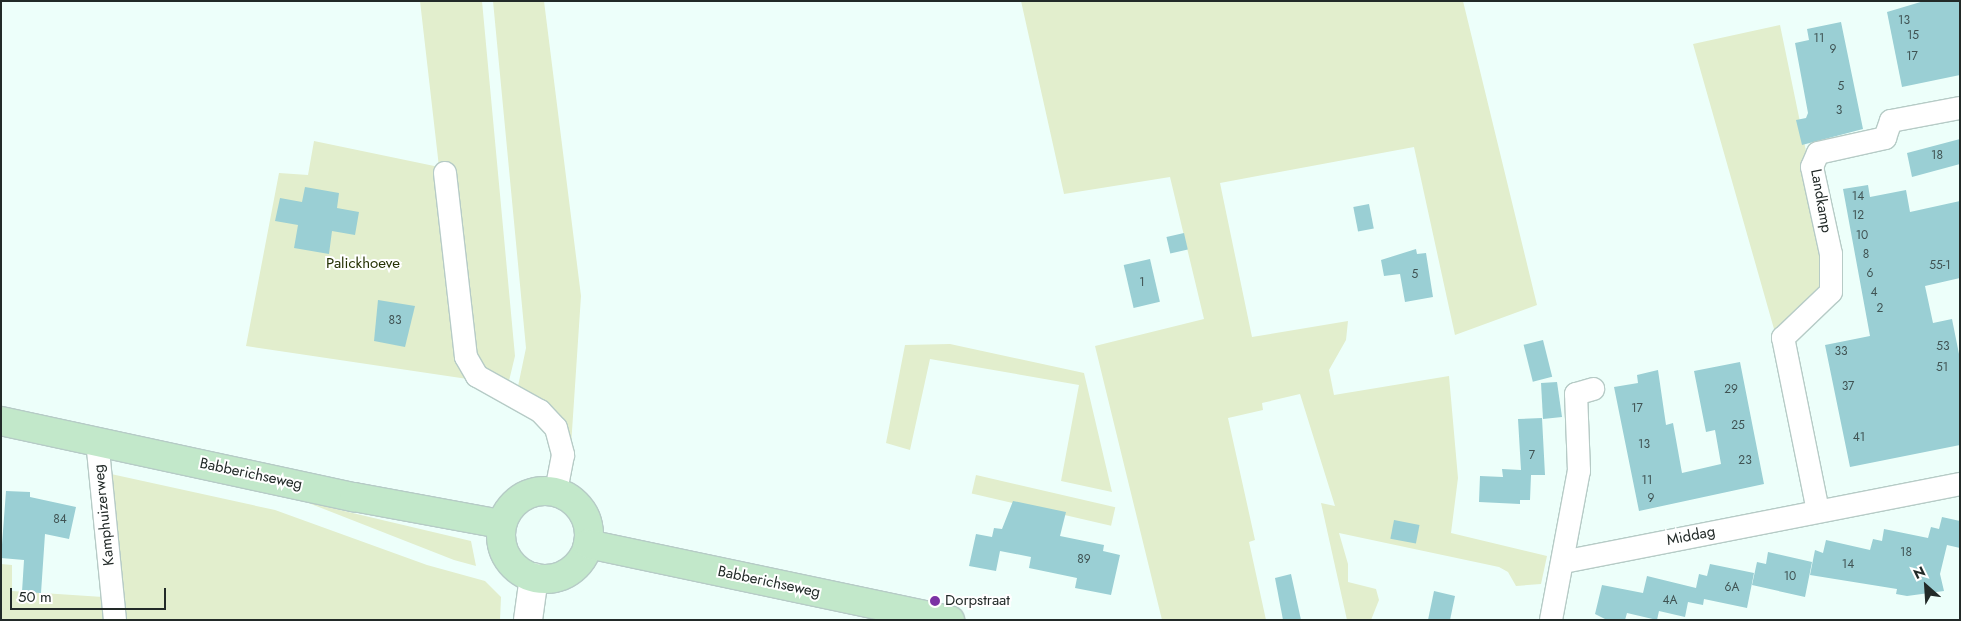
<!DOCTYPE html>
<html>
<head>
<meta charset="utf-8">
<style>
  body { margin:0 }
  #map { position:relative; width:1961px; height:621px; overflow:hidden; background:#edfffa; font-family:Jost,sans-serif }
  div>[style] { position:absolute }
  .green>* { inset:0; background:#e2eecd; transform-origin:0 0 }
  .building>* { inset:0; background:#9acfd4; transform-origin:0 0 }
  .roads { filter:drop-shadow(1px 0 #b6cbc6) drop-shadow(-1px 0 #b6cbc6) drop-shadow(0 1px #b6cbc6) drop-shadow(0 -1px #b6cbc6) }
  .street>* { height:22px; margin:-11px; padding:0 11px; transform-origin:11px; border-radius:11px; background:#fff }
  .secondary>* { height:28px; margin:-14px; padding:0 14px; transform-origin:14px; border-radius:14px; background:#fff }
  .primary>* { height:28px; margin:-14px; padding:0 14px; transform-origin:14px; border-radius:14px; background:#c2e8ca }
  .primary>.ring { margin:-14px; padding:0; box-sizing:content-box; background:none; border:28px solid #c2e8ca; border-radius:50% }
  .dots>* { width:14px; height:14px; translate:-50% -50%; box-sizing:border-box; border:2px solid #fff; border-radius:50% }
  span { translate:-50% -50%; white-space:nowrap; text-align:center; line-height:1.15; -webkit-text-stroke:4px #fff; paint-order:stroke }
  .number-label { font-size:12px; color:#405353 }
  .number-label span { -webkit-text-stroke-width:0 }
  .street-label { font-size:15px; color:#222a28 }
  .park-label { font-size:15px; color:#253104 }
  .poi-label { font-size:15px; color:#222a28 }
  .left { translate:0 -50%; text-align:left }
  .frame { position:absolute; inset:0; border:2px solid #222a28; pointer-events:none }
  .north { position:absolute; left:1901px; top:561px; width:50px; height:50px; -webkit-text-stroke:4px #fff; paint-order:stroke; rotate:334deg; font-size:14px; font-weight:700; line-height:20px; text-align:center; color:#222a28 }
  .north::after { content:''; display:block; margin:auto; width:18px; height:22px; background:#222a28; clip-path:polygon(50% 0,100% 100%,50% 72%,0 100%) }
  .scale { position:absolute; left:10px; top:588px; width:156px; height:22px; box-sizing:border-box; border:2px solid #222a28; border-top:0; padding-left:6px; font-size:15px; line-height:18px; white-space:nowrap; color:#222a28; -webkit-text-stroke:4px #fff; paint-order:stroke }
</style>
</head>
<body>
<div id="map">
  <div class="green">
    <i style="clip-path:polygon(420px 1px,482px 1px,515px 356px,508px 385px,246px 346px,279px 173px,308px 175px,314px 141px,439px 167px)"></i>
    <i style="clip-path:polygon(493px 1px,544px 1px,581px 296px,571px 446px,517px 391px,526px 348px)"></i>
    <i style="clip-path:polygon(1021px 1px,1463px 1px,1537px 305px,1455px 335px,1414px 147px,1220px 183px,1252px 337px,1348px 321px,1346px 340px,1329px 370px,1334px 395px,1449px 376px,1458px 478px,1451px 533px,1547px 556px,1541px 584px,1516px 586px,1508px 572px,1499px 567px,1339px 533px,1348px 564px,1348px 582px,1376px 589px,1379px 600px,1371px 620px,1347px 620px,1321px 503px,1335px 506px,1300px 394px,1262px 403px,1263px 410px,1228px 418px,1255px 540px,1249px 542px,1266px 620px,1162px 620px,1095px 346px,1204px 319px,1170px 177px,1064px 194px)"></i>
    <i style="clip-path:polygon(1780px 25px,1806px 151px,1802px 171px,1824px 249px,1819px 289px,1776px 336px,1693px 44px)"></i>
    <i style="clip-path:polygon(950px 344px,1084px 373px,1112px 492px,1061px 481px,1079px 385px,930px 359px,910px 450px,886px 443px,905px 345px)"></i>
    <i style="clip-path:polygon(111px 474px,275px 510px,427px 565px,485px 581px,501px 597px,500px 620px,123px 620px)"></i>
    <i style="left:976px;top:475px;width:143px;height:19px;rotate:13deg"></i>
    <i style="clip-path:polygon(306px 502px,471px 541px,476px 566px,454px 560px)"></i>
    <i style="clip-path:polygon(1px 564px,12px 565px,12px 591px,103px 597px,106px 620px,1px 620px)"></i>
  </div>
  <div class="building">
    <i style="clip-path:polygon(1924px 1px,1960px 1px,1960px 75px,1902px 87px,1887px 12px)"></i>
    <i style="clip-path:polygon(1841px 22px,1863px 129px,1802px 145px,1796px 120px,1806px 118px,1808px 113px,1795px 43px,1809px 40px,1807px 29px)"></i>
    <i style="clip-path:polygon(1960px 139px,1960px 164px,1912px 177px,1907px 153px)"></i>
    <i style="clip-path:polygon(1868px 185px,1870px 197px,1906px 190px,1910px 212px,1960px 201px,1960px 278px,1925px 286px,1933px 323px,1952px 319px,1960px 359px,1960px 445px,1850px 467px,1825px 345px,1870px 336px,1843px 189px)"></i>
    <i style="clip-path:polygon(305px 187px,339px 193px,337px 208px,359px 212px,355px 235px,332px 231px,329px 254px,294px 248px,298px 225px,275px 221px,280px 198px,302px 202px)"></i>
    <i style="left:1369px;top:204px;width:25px;height:16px;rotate:79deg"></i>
    <i style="left:1184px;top:233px;width:17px;height:18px;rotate:77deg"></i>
    <i style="clip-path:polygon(1416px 249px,1417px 254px,1426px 253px,1433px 297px,1405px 302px,1400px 274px,1384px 276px,1381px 260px)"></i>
    <i style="left:1150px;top:259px;width:44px;height:27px;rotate:77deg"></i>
    <i style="clip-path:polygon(378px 300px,415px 306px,405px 347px,374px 341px)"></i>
    <i style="left:1543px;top:340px;width:38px;height:20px;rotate:76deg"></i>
    <i style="clip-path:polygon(1740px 362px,1764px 484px,1639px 511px,1614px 387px,1638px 383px,1637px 375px,1658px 370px,1666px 425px,1673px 423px,1682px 473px,1721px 464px,1715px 430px,1706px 432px,1694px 371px)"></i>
    <i style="clip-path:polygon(1557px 382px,1562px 417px,1543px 419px,1541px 383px)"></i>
    <i style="clip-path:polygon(1542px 418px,1545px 475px,1531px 475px,1530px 500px,1520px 500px,1520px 504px,1479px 502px,1480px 476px,1503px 477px,1502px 469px,1521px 470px,1518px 419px)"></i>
    <i style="clip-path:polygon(6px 491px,30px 492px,30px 497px,76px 507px,69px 539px,45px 534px,41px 593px,22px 592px,24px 560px,1px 558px)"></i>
    <i style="clip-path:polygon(1013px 501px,1066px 512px,1060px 536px,1104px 545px,1103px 551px,1120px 555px,1111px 595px,1075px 588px,1077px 578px,1029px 568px,1031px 557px,1000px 551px,996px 571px,969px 566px,976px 534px,992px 537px,994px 528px,1002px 529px)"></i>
    <i style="clip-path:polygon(1942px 517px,1960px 521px,1960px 548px,1947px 545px,1940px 574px,1944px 591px,1907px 596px,1896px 594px,1897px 589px,1810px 575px,1815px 550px,1823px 553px,1826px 540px,1870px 550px,1873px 539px,1882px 541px,1884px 529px,1928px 538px,1931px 527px,1939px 529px)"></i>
    <i style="left:1394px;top:520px;width:26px;height:19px;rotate:11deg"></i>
    <i style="clip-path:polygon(1768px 552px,1812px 562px,1805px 597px,1752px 585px,1757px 562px,1766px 564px)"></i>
    <i style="clip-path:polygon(1710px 564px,1754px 573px,1747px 608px,1704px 599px,1703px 605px,1688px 602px,1685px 617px,1659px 611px,1657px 620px,1627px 613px,1625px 620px,1607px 620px,1595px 614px,1602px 585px,1643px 593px,1647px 576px,1696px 588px,1699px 574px,1707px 576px)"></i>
    <i style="clip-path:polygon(1291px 574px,1301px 620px,1283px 620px,1275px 578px)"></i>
    <i style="clip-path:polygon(1434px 591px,1455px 596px,1450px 620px,1428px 620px)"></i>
  </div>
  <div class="roads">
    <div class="street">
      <i style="left:445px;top:173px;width:185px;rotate:83.5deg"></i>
      <i style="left:466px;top:357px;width:22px;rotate:60deg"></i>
      <i style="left:477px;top:376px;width:72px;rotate:29.1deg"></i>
      <i style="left:540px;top:411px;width:23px;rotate:47deg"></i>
      <i style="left:556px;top:428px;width:28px;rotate:75deg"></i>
      <i style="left:563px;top:455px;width:38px;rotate:101deg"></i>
      <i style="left:97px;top:440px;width:181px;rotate:84.3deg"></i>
      <i style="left:1818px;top:511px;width:177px;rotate:-101.4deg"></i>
      <i style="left:1783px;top:338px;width:66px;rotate:-43.8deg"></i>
      <i style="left:1831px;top:292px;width:38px;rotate:-90deg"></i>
      <i style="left:1831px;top:254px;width:89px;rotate:-102.3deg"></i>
      <i style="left:1812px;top:167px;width:15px;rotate:-67deg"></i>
      <i style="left:1818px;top:153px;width:69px;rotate:-12.6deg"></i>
      <i style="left:1885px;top:138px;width:18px;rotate:-71deg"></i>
      <i style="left:1891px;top:121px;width:70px;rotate:-10.7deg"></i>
      <i style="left:1563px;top:562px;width:405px;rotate:-11.1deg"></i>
      <i style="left:1551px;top:620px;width:152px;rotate:-79.4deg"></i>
      <i style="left:1579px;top:471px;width:77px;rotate:-92.2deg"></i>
      <i style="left:1576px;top:394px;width:18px;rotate:-16deg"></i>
    </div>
    <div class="secondary">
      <i style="left:528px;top:620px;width:43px;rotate:-82.1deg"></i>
    </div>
    <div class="primary">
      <i style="left:1px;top:421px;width:361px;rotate:12.2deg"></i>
      <i style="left:354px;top:497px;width:149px;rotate:10.4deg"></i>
      <i class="ring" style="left:501px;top:491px;width:60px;height:60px"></i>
      <i style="left:588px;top:544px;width:370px;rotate:11.9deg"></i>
    </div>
  </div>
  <div class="dots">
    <i style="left:935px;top:601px;background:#7b32a4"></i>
  </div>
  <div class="number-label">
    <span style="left:1904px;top:21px">13</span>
    <span style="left:1913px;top:36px">15</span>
    <span style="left:1819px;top:39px">11</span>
    <span style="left:1833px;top:50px">9</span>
    <span style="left:1912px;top:57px">17</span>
    <span style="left:1841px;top:87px">5</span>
    <span style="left:1839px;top:111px">3</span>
    <span style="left:1937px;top:156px">18</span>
    <span style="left:1858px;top:197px">14</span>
    <span style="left:1858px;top:216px">12</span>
    <span style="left:1862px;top:236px">10</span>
    <span style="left:1866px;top:255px">8</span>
    <span style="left:1940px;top:266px">55-1</span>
    <span style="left:1870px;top:274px">6</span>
    <span style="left:1415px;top:275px">5</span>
    <span style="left:1142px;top:283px">1</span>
    <span style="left:1874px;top:293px">4</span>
    <span style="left:1880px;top:309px">2</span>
    <span style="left:395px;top:321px">83</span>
    <span style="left:1943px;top:347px">53</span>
    <span style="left:1841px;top:352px">33</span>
    <span style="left:1942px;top:368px">51</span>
    <span style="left:1848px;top:387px">37</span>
    <span style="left:1731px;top:390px">29</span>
    <span style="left:1637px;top:409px">17</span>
    <span style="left:1738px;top:426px">25</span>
    <span style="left:1859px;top:438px">41</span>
    <span style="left:1644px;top:445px">13</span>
    <span style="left:1532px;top:456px">7</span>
    <span style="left:1745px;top:461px">23</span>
    <span style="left:1647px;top:481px">11</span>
    <span style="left:1651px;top:499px">9</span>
    <span style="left:60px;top:520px">84</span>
    <span style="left:1906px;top:553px">18</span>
    <span style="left:1084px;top:560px">89</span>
    <span style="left:1848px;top:565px">14</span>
    <span style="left:1790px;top:577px">10</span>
    <span style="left:1732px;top:588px">6A</span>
    <span style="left:1670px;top:601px">4A</span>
  </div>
  <div class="street-label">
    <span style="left:1821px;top:201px;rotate:80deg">Landkamp</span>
    <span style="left:251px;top:474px;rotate:12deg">Babberichseweg</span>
    <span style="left:104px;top:515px;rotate:-96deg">Kamphuizerweg</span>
    <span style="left:1691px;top:536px;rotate:-11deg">Middag</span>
    <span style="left:769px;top:582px;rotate:12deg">Babberichseweg</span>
  </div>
  <div class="park-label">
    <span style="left:363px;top:264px">Palickhoeve</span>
  </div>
  <div class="poi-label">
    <span class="left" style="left:945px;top:601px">Dorpstraat</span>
  </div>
  <div class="frame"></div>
  <div class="north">N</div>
  <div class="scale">50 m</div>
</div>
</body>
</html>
